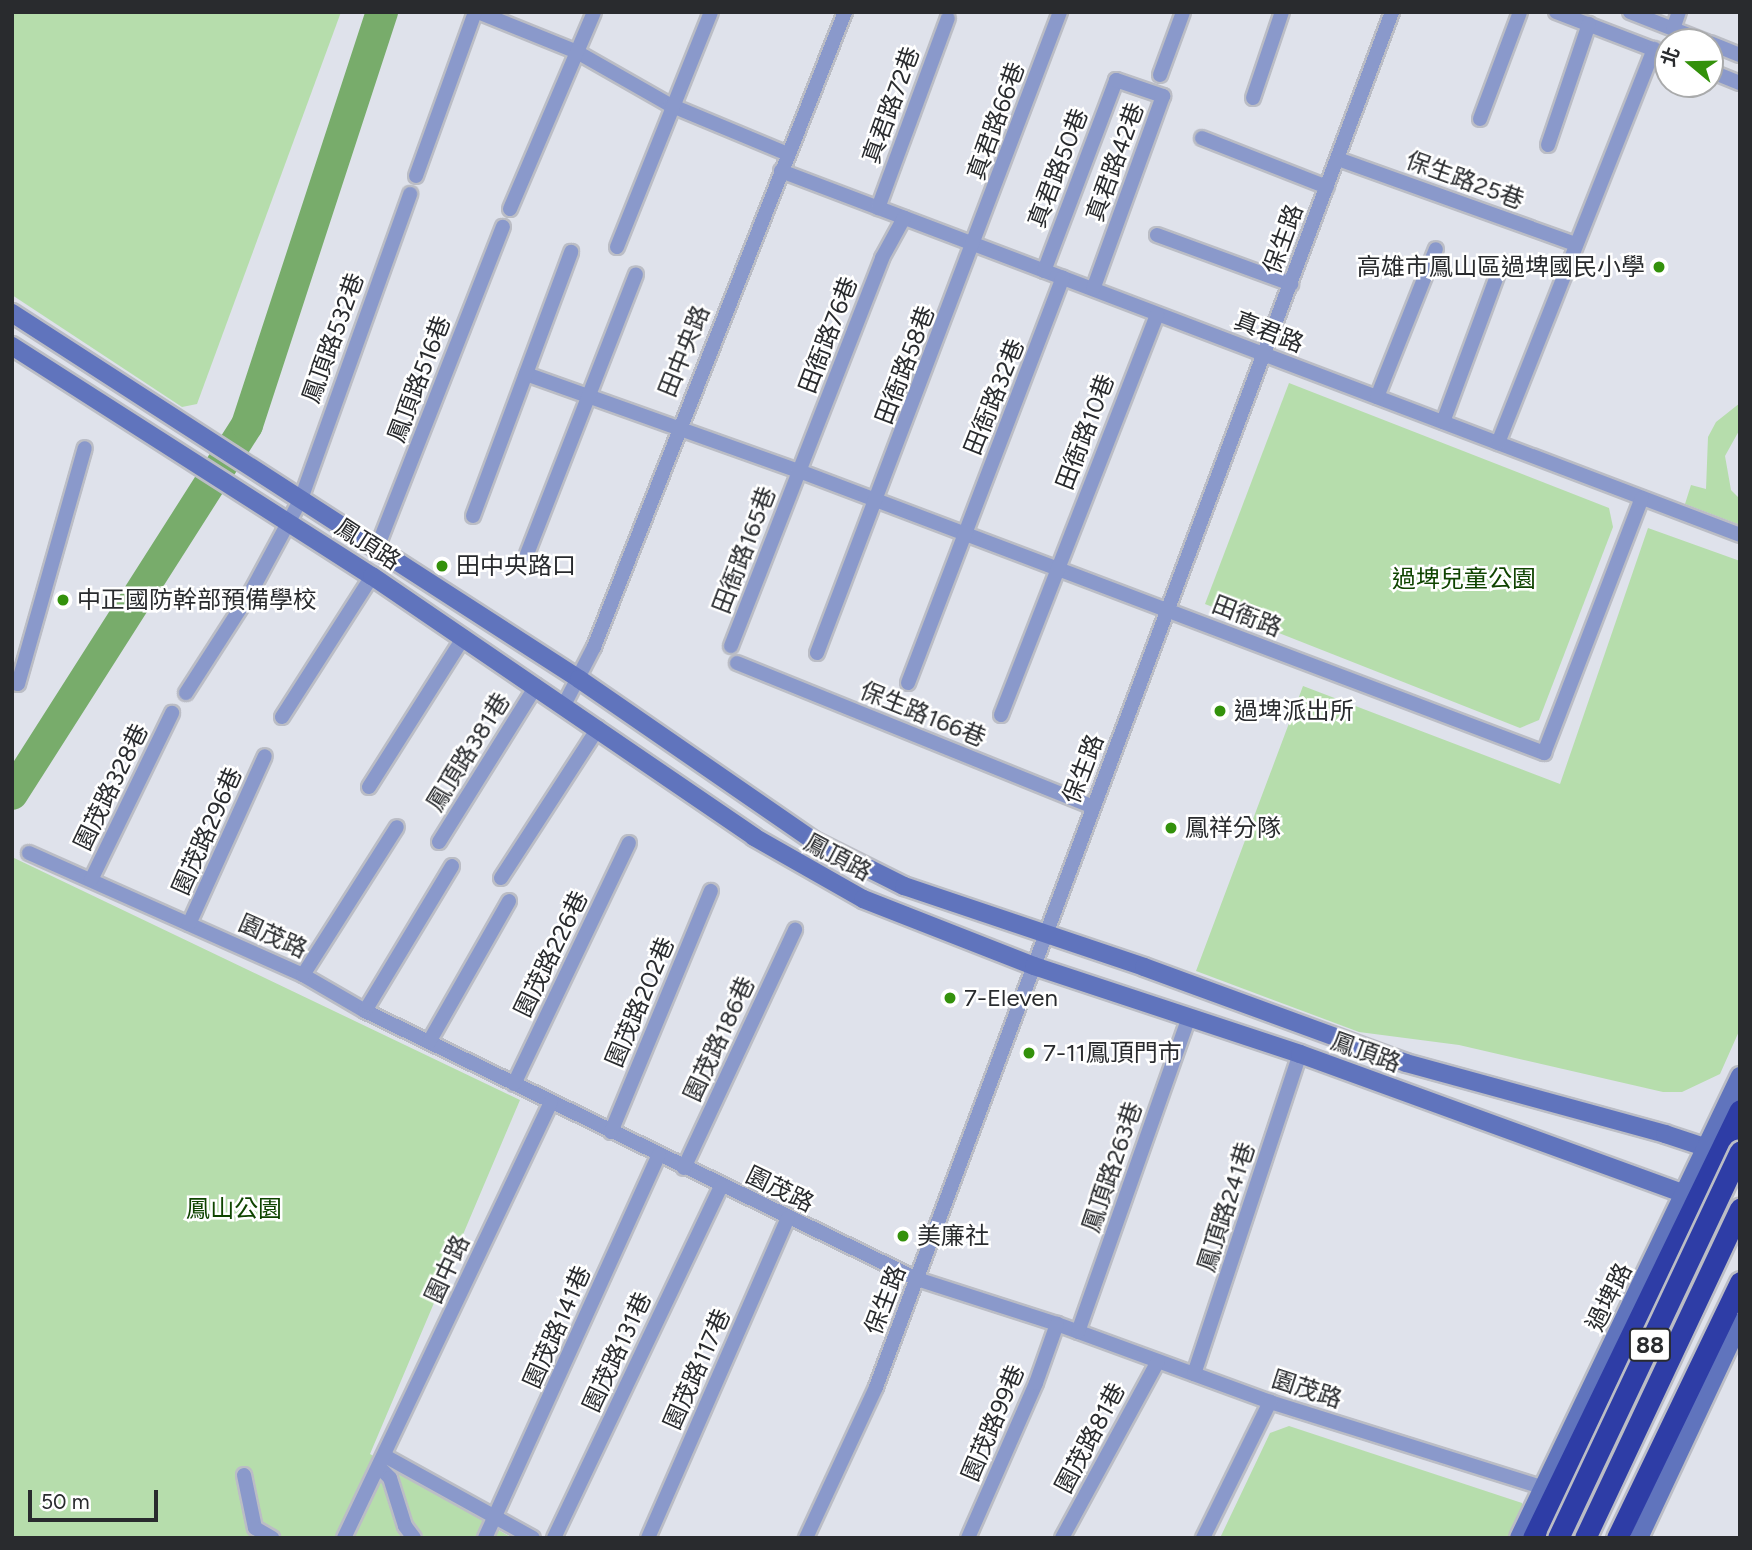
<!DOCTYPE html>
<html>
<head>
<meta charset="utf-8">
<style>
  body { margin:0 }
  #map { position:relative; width:1752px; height:1550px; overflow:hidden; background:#dfe2eb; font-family:Figtree,"Noto Sans TC",sans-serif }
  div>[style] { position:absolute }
  .green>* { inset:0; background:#b6ddac }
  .river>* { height:32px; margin:-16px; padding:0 16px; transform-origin:16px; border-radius:16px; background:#78ac6b }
  .roads { filter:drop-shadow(2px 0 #bbbdc5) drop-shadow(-2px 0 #bbbdc5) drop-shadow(0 2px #bbbdc5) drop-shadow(0 -2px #bbbdc5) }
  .street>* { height:14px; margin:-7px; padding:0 7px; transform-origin:7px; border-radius:7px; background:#8a99cb }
  .secondary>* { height:18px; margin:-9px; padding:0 9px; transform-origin:9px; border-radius:9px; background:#6074bd }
  .highway>* { height:21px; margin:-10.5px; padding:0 10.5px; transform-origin:10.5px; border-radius:10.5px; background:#2e3da6 }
  .bridges { filter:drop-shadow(2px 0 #bbbdc5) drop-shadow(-2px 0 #bbbdc5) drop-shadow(0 2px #bbbdc5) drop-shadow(0 -2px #bbbdc5) }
  .highway-bridge>* { height:21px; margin:-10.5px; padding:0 10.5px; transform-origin:10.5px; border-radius:10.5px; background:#2e3da6 }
  .dots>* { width:19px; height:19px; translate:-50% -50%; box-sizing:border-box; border:4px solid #fff; border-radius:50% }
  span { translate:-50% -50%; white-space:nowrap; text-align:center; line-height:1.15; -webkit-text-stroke:5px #fff; paint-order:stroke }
  .shield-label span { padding:2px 5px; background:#fff; border:2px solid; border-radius:5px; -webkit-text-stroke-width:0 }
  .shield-label { font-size:23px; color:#292b2e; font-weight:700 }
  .street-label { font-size:24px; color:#292b2e }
  .poi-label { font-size:24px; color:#292b2e }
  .right { translate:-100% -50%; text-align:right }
  .left { translate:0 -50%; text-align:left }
  .park-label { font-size:24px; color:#0f4400 }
  .frame { position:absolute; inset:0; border:14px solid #292b2e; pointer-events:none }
  .north { position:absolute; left:1654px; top:28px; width:70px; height:70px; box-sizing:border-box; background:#fff; border:2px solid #a9aaab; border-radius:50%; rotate:289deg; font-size:19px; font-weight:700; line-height:28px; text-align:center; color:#292b2e }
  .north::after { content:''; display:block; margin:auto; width:24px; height:32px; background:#33910b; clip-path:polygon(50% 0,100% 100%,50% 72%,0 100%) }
  .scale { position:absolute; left:28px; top:1490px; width:130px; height:32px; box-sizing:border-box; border:4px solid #292b2e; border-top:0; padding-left:9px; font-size:21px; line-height:24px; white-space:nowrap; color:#292b2e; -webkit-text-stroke:5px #fff; paint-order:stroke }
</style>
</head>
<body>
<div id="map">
  <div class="green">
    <i style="clip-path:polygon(12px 12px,341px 12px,197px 404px,182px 407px,12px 295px)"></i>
    <i style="clip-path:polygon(1289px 383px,1609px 508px,1613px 527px,1539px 720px,1520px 728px,1205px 604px)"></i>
    <i style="clip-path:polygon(1740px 403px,1740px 429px,1725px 456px,1731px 490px,1740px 499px,1740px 525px,1685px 504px,1691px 485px,1706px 489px,1708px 437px,1716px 422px)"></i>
    <i style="clip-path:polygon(1648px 528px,1740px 561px,1740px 1029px,1720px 1074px,1682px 1092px,1663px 1092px,1459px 1045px,1359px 1032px,1196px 971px,1303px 686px,1560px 784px)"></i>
    <i style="clip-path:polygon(12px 857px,520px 1100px,370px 1454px,512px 1538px,12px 1538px)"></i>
    <i style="clip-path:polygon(1289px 1426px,1522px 1503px,1523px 1520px,1514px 1538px,1220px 1538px,1270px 1433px)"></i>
  </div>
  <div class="river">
    <i style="left:12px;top:794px;width:437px;rotate:-57.5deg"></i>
    <i style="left:247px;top:425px;width:435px;rotate:-71.9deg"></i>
  </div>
  <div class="roads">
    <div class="street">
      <i style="left:478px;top:12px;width:107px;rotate:22deg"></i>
      <i style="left:577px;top:52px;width:107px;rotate:29.7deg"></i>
      <i style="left:670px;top:105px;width:128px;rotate:22.6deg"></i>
      <i style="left:1556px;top:12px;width:120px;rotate:21deg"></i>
      <i style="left:1630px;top:12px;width:82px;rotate:21.5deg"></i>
      <i style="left:1673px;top:29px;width:18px;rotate:-71deg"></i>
      <i style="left:1710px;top:43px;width:32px;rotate:22deg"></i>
      <i style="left:1710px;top:71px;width:32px;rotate:22deg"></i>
      <i style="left:1160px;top:75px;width:67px;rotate:-69.9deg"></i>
      <i style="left:1253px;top:98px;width:91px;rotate:-71.4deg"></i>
      <i style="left:1480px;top:119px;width:114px;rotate:-69.5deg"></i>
      <i style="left:1202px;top:138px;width:134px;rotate:21.4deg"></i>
      <i style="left:1548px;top:145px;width:128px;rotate:-71.3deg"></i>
      <i style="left:1338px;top:159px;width:253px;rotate:19.7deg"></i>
      <i style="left:781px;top:171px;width:1026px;rotate:20.78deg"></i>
      <i style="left:416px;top:176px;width:174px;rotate:-70.2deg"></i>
      <i style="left:878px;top:208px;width:202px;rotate:-69.8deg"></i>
      <i style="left:510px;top:209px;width:214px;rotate:-66.9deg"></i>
      <i style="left:1157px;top:235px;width:143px;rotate:20.1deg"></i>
      <i style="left:617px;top:247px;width:253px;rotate:-68.2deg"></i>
      <i style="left:1044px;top:271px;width:204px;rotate:-69.3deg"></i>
      <i style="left:1116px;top:80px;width:50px;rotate:18.8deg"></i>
      <i style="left:1163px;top:96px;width:205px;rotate:109.9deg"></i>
      <i style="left:526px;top:374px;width:290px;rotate:19.6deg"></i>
      <i style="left:799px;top:471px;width:797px;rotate:20.73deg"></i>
      <i style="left:1544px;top:753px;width:273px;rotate:-69deg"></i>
      <i style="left:1377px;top:397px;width:159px;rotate:-68.3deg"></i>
      <i style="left:1443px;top:422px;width:156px;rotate:-69.7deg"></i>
      <i style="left:1498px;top:443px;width:424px;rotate:-68.4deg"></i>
      <i style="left:473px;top:516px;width:282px;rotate:-69.6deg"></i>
      <i style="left:377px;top:548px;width:345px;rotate:-68.6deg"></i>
      <i style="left:527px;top:554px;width:300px;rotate:-68.7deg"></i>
      <i style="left:731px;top:646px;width:416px;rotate:-68.7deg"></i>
      <i style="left:882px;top:258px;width:46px;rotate:-61.2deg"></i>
      <i style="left:817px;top:653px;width:686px;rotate:-69.24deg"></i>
      <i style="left:737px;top:663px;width:384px;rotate:22deg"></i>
      <i style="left:12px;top:682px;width:6px;rotate:18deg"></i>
      <i style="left:18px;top:684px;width:245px;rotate:-74.2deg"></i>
      <i style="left:908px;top:683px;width:434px;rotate:-69.1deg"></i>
      <i style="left:186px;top:693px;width:122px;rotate:-57.3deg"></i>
      <i style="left:252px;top:590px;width:103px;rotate:-61.7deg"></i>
      <i style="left:301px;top:499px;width:324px;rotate:-70.3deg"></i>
      <i style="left:564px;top:705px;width:65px;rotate:-62.7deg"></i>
      <i style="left:594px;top:647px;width:683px;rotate:-68.43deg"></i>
      <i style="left:1001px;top:715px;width:430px;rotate:-68.7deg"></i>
      <i style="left:282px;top:717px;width:167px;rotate:-57.4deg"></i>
      <i style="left:369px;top:787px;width:178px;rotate:-57.7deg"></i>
      <i style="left:439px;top:842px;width:184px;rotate:-58.1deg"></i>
      <i style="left:29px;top:853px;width:300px;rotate:24deg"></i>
      <i style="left:303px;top:975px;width:72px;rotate:30.1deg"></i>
      <i style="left:365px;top:1011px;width:614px;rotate:25.9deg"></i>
      <i style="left:917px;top:1279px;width:147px;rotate:17.8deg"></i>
      <i style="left:1057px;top:1324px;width:227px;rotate:20.1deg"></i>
      <i style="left:1270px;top:1402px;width:287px;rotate:17.4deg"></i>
      <i style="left:501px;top:878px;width:179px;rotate:-57.1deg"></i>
      <i style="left:91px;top:880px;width:186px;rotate:-64.1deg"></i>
      <i style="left:189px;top:924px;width:184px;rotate:-65.7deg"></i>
      <i style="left:303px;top:975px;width:175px;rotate:-57.6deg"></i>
      <i style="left:365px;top:1011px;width:169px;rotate:-59deg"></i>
      <i style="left:429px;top:1042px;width:162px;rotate:-60.4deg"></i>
      <i style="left:514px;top:1084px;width:267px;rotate:-64.5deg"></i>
      <i style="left:611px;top:1132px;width:261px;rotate:-67.5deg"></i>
      <i style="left:684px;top:1168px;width:263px;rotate:-65deg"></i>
      <i style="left:1078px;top:1332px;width:334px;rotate:-70.6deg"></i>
      <i style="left:1194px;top:1374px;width:337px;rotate:-71.7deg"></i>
      <i style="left:385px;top:1456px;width:169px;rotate:29deg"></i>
      <i style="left:380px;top:1468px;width:14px;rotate:45deg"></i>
      <i style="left:390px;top:1478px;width:50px;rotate:72.6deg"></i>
      <i style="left:405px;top:1526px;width:15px;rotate:53deg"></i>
      <i style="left:244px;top:1475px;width:54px;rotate:78.3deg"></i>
      <i style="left:255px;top:1528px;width:20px;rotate:30deg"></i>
      <i style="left:344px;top:1538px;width:483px;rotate:-64.6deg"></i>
      <i style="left:485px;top:1538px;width:421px;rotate:-65.6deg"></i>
      <i style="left:554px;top:1538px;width:390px;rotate:-64.6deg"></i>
      <i style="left:648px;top:1538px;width:349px;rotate:-66.4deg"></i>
      <i style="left:806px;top:1538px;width:166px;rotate:-65.1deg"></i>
      <i style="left:876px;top:1387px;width:1469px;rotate:-69.43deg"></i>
      <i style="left:968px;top:1538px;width:169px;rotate:-66.3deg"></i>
      <i style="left:1036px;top:1383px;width:63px;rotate:-70.4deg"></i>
      <i style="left:1062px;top:1538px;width:201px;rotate:-61.5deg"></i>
      <i style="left:1203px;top:1538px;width:152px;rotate:-63.8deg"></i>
    </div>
    <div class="secondary">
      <i style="left:12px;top:313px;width:675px;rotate:32.84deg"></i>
      <i style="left:579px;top:679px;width:283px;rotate:34.6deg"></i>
      <i style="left:812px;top:840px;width:103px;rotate:26.6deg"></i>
      <i style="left:904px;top:886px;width:253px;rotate:18.6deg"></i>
      <i style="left:1144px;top:967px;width:279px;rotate:20.1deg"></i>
      <i style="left:1406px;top:1063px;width:269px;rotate:15.3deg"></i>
      <i style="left:1665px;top:1134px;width:71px;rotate:18.2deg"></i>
      <i style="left:12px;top:346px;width:427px;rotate:32.6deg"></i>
      <i style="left:372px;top:576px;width:463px;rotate:34.3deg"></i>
      <i style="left:754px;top:837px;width:125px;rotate:29.6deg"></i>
      <i style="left:863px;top:899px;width:184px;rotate:21.4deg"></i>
      <i style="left:1034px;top:966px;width:280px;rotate:18.3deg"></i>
      <i style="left:1300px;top:1054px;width:468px;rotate:20deg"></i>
      <i style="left:1519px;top:1538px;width:512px;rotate:-64.44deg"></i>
      <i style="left:1639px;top:1538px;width:238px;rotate:-64.9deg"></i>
    </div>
    <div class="highway">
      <i style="left:1533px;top:1538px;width:475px;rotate:-64.2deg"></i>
      <i style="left:1617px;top:1538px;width:284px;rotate:-64.3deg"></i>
    </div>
  </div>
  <div class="bridges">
    <div class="highway-bridge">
      <i style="left:1558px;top:1538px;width:427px;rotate:-64.8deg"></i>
      <i style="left:1585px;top:1538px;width:364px;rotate:-64.8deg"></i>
    </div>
  </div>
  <div class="dots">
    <i style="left:1659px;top:267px;background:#33910b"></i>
    <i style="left:442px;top:566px;background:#33910b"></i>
    <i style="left:63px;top:600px;background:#33910b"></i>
    <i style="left:1220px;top:711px;background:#33910b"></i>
    <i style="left:1171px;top:828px;background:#33910b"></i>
    <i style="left:950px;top:998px;background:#33910b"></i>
    <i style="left:1029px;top:1053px;background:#33910b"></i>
    <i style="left:903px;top:1236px;background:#33910b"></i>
  </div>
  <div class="shield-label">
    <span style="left:1650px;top:1345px">88</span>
  </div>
  <div class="street-label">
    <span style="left:891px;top:105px;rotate:-70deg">真君路72巷</span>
    <span style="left:996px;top:121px;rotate:-70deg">真君路66巷</span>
    <span style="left:1115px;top:162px;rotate:-70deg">真君路42巷</span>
    <span style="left:1058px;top:168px;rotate:-69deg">真君路50巷</span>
    <span style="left:1465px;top:180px;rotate:20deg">保生路25巷</span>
    <span style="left:1283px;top:239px;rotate:-70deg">保生路</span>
    <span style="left:1269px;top:332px;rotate:21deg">真君路</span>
    <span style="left:828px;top:335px;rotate:-69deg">田衙路76巷</span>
    <span style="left:333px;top:338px;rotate:-70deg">鳳頂路532巷</span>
    <span style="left:684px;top:351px;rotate:-68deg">田中央路</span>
    <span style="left:905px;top:365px;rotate:-69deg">田衙路58巷</span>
    <span style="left:419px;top:379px;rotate:-69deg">鳳頂路516巷</span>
    <span style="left:994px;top:397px;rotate:-68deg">田衙路32巷</span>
    <span style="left:1085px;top:432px;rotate:-69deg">田衙路10巷</span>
    <span style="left:368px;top:544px;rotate:33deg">鳳頂路</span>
    <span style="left:744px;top:550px;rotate:-69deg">田衙路165巷</span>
    <span style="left:1247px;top:616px;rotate:21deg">田衙路</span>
    <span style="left:923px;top:714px;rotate:22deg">保生路166巷</span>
    <span style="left:468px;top:752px;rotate:-58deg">鳳頂路381巷</span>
    <span style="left:1083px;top:769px;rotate:-69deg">保生路</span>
    <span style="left:111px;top:787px;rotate:-64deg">園茂路328巷</span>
    <span style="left:207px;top:831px;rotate:-66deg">園茂路296巷</span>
    <span style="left:838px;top:857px;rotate:28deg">鳳頂路</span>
    <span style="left:273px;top:936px;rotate:24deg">園茂路</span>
    <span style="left:551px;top:954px;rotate:-64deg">園茂路226巷</span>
    <span style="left:640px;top:1002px;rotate:-67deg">園茂路202巷</span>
    <span style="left:719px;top:1039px;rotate:-65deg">園茂路186巷</span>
    <span style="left:1366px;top:1052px;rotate:20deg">鳳頂路</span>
    <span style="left:1112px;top:1167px;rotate:-71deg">鳳頂路263巷</span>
    <span style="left:780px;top:1189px;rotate:26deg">園茂路</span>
    <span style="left:1226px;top:1207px;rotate:-72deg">鳳頂路241巷</span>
    <span style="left:447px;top:1269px;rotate:-65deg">園中路</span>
    <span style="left:1609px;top:1297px;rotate:-64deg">過埤路</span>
    <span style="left:885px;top:1300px;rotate:-69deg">保生路</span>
    <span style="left:557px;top:1327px;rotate:-66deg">園茂路141巷</span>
    <span style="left:617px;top:1352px;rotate:-65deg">園茂路131巷</span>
    <span style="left:697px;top:1369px;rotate:-66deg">園茂路117巷</span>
    <span style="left:1307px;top:1389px;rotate:18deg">園茂路</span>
    <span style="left:993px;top:1423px;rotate:-67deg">園茂路99巷</span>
    <span style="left:1090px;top:1438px;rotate:-62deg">園茂路81巷</span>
  </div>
  <div class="poi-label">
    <span class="right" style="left:1645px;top:267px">高雄市鳳山區過埤國民小學</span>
    <span class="left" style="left:456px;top:566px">田中央路口</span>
    <span class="left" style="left:77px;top:600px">中正國防幹部預備學校</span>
    <span class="left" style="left:1234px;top:711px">過埤派出所</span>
    <span class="left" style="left:1185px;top:828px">鳳祥分隊</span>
    <span class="left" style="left:964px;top:998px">7-Eleven</span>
    <span class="left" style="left:1043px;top:1053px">7-11鳳頂門市</span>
    <span class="left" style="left:917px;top:1236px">美廉社</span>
  </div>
  <div class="park-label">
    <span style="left:1464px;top:579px">過埤兒童公園</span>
    <span style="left:234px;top:1209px">鳳山公園</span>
  </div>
  <div class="frame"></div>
  <div class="north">北</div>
  <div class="scale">50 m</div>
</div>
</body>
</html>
